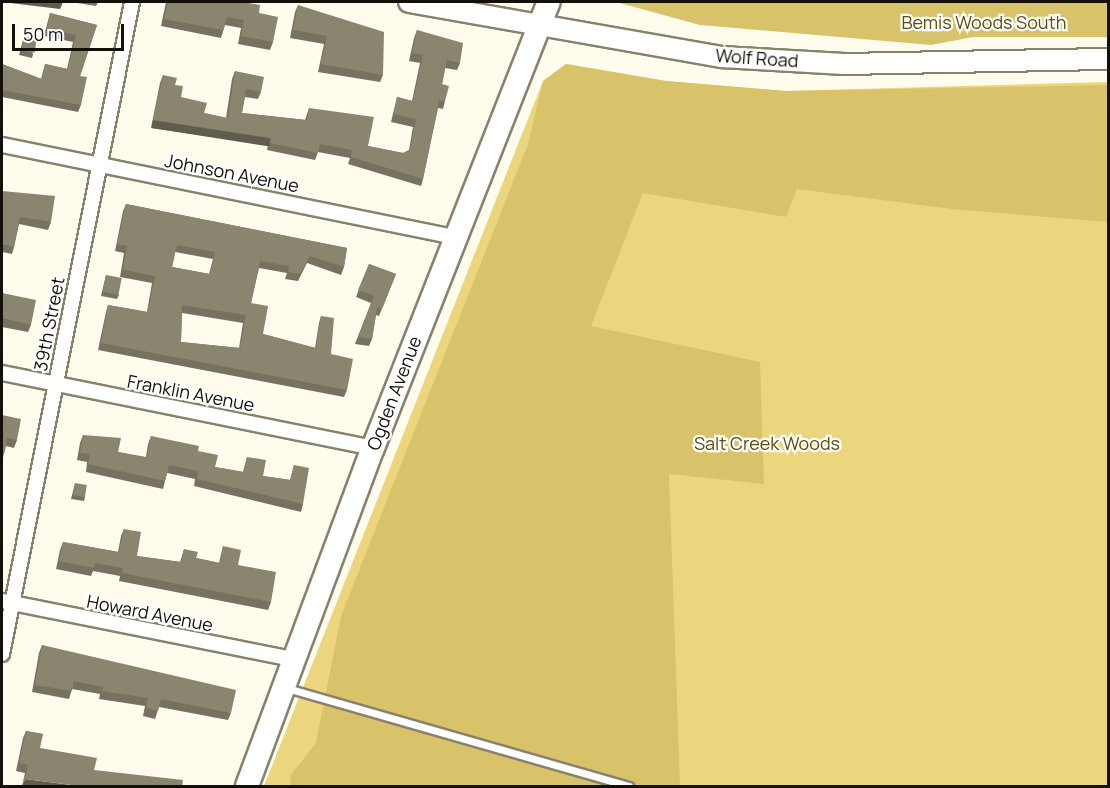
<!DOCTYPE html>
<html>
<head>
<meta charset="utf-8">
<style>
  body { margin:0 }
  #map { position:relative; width:1110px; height:788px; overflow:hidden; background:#fffbed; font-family:Manrope,sans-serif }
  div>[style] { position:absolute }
  .green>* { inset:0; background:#ecd67d }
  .forest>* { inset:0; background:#d9c36a }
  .roads { filter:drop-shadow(2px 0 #88826d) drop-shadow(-2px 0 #88826d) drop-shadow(0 2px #88826d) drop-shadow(0 -2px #88826d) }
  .lane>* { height:7px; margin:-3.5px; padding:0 3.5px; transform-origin:3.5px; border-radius:3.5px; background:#fff }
  .street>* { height:14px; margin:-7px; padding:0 7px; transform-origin:7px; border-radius:7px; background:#fff }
  .secondary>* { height:20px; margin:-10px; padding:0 10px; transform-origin:10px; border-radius:10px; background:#fff }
  .primary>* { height:22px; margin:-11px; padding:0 11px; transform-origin:11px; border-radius:11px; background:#fff }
  .wall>* { inset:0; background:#77725f }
  .shaded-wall>* { inset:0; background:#615d4e; transform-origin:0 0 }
  .building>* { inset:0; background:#8a856f; transform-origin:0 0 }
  span { translate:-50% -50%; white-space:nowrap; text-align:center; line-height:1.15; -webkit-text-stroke:4.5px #fff; paint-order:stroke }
  .park-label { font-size:18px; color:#5d4e05 }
  .street-label { font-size:18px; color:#121008 }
  .frame { position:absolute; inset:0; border:3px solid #121008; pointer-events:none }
  .scale { position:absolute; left:12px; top:24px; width:112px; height:27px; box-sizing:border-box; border:3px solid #121008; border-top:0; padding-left:8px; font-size:18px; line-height:21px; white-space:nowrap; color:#121008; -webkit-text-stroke:4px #fff; paint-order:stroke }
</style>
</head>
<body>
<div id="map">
  <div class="green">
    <i style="clip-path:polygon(566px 64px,666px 81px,786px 91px,1108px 82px,1108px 786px,264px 786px,543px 81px)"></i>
  </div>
  <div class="forest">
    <i style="clip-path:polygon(616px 2px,1108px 2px,1108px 37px,973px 37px,931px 45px,700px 25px)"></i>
    <i style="clip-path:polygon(566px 64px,666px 81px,786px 91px,1108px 85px,1108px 218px,1107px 222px,951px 209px,797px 189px,786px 217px,643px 193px,591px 326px,760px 362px,764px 484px,669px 474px,680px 786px,291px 786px,290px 776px,316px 743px,341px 616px,528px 144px,543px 81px)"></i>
  </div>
  <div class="roads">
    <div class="lane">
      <i style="left:287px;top:688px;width:356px;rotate:16deg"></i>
    </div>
    <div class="street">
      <i style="left:2px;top:145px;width:462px;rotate:11.5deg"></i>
      <i style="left:2px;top:373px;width:379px;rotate:11.4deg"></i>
      <i style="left:2px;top:601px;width:296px;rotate:11.3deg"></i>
      <i style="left:2px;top:654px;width:665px;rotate:-78.72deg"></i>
    </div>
    <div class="secondary">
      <i style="left:409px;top:2px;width:318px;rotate:10deg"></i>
      <i style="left:722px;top:57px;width:122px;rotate:3.3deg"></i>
      <i style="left:844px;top:64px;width:264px;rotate:-1.1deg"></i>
    </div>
    <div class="primary">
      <i style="left:247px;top:786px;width:361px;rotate:-69.6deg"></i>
      <i style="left:373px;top:448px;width:479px;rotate:-68.5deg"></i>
    </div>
  </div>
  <div class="wall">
    <i style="clip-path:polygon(71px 2px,98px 2px,96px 6px)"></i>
    <i style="clip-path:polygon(166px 2px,243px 2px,259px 13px,273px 42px,270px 50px,238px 44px,241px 28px,225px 25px,221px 38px,161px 26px)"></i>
    <i style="clip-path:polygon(298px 5px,383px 75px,380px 82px,318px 72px,324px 44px,290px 38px,295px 12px)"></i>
    <i style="clip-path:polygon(50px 13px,97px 25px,80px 76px,81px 105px,78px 112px,2px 97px,2px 64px,41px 79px,45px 64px,67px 69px,73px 42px,44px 36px)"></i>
    <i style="clip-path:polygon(417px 30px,460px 63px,457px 70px,445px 68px,442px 84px,445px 101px,443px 109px,438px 108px,423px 179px,421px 186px,348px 164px,350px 158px,318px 152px,315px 160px,267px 150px,268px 145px,151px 128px,160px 83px,163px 75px,175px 85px,181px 97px,204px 113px,226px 118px,232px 79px,235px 71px,261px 92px,258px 99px,245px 97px,242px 113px,305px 120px,309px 108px,368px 146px,403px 153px,409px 150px,413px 127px,391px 122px,397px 97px,412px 101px,420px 63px,409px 61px,414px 38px)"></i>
    <i style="clip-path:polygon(24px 36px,33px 54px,32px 58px,19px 55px)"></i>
    <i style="clip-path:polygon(2px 191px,51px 222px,48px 230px,19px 224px,14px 247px,12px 254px,2px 252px)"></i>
    <i style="clip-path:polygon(evenodd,126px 204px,347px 248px,344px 267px,341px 275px,307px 263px,298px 281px,285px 279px,287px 273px,259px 268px,251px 303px,263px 334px,315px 348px,319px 323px,321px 316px,331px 354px,347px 390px,344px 397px,98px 350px,106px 312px,108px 305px,147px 312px,152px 283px,120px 277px,124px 253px,115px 251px,123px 211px,126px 204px,175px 252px,213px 259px,209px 274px,172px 267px,175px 252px,126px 204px,182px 313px,243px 323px,239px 348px,181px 342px,182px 313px)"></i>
    <i style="clip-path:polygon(369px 264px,396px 274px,379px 316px,376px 315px,372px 339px,369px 346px,355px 344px,371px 303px,356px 297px)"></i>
    <i style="clip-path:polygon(106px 275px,119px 295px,117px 299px,101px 296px)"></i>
    <i style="clip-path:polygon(2px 293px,31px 325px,28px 332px,2px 327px)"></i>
    <i style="clip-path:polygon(2px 415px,17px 440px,14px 448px,6px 446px,2px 461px)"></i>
    <i style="clip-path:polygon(83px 435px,118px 452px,146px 457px,148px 444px,151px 436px,198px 451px,215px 467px,243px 472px,247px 457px,263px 476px,290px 480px,294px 465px,303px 504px,301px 512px,194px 486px,195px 479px,167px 473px,163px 489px,86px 472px,87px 462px,77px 460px,80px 443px)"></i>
    <i style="clip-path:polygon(75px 483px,85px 497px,84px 501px,71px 499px)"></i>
    <i style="clip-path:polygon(124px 529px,137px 556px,180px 562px,184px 549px,196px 558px,219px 563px,223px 546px,238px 565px,271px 602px,268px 610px,119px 581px,120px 576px,93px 571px,91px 576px,56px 569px,60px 550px,63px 542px,118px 552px,121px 536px)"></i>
    <i style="clip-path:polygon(42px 645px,231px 713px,228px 720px,159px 707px,155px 719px,143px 716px,145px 706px,99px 699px,100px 694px,72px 689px,69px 699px,32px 692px,39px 653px)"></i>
    <i style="clip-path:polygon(26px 731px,43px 734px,22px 786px,25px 773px,16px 771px,23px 738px)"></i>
  </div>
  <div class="shaded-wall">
    <i style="clip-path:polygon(2px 2px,63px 2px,60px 9px)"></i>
    <i style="left:153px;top:120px;width:119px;height:8px;rotate:9deg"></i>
    <i style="clip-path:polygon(25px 779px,79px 786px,22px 786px)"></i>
  </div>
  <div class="building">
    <i style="clip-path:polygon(168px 2px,243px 2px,260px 5px,259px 13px,278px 17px,273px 42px,241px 36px,244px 20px,227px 17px,223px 30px,164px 19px)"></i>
    <i style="clip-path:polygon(298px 5px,384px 32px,383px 75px,321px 64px,327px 36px,293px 30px)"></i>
    <i style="clip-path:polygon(50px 13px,97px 25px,80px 76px,87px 77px,81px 105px,2px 90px,2px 64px,42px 79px,45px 64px,68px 69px,76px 35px,47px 29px)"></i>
    <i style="clip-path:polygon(417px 30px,463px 43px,460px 63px,447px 60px,442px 84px,449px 86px,445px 101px,439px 100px,423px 179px,351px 157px,352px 150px,320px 144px,318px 153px,270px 143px,271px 138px,153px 120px,163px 75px,177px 78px,175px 85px,183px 86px,181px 97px,207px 103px,204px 113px,228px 118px,235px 71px,264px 77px,261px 92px,246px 89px,242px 113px,307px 120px,309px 108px,374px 117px,368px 146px,403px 153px,410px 150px,416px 119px,394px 114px,397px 97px,413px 101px,423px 55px,412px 53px)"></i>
    <i style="left:24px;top:36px;width:13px;height:15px;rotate:9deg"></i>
    <i style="clip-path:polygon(2px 191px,55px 196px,51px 222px,20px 217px,14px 247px,2px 244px)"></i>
    <i style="clip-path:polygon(evenodd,126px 204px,347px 248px,344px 267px,310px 256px,300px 274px,288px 272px,289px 266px,260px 261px,251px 303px,268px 306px,263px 334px,316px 348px,321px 316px,334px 318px,331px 354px,353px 359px,347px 390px,101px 343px,108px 305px,148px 312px,155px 276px,123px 270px,127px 246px,117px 244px,126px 204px,177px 245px,215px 252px,210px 274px,172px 267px,177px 245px,126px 204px,182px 305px,246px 315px,240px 348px,181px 342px,182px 305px)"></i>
    <i style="clip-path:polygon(369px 264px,396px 274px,382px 309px,377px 308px,372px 339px,358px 337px,374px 296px,358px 290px)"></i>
    <i style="left:106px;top:275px;width:16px;height:17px;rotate:11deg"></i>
    <i style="clip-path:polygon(2px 293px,36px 300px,31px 325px,2px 318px)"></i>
    <i style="clip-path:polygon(2px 415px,21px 419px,17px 440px,7px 438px,4px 454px,2px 454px)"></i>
    <i style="clip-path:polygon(83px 435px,121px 438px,118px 452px,147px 458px,151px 436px,199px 446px,198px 451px,218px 455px,215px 467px,244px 472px,247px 457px,266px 460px,263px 476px,291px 480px,294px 465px,309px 468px,303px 504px,197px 479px,198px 471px,169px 465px,165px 481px,88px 464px,90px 454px,80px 453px)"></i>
    <i style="left:75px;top:483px;width:12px;height:12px;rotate:9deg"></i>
    <i style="clip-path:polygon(124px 529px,141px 532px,137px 556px,181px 562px,184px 549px,198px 552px,196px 558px,220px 563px,223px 546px,241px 550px,238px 565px,276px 572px,271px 602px,122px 573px,123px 568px,95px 563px,94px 568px,59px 561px,63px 542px,119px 552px)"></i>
    <i style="clip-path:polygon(42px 645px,236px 690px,231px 713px,161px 699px,158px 711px,146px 708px,148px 698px,102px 691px,103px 687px,74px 681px,72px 691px,35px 685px)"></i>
    <i style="clip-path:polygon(26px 731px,43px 734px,40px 748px,97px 758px,94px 770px,183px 780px,182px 786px,79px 786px,25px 779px,28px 765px,19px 763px)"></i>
  </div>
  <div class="park-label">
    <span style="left:984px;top:22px">Bemis Woods South</span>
    <span style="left:767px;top:443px">Salt Creek Woods</span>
  </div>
  <div class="street-label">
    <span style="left:757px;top:58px;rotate:4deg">Wolf Road</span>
    <span style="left:232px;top:173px;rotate:11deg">Johnson Avenue</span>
    <span style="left:49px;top:324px;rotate:-79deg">39th Street</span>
    <span style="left:191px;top:393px;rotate:11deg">Franklin Avenue</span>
    <span style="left:394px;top:393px;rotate:-69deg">Ogden Avenue</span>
    <span style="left:150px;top:613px;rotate:11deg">Howard Avenue</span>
  </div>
  <div class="frame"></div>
  <div class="scale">50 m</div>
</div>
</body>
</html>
